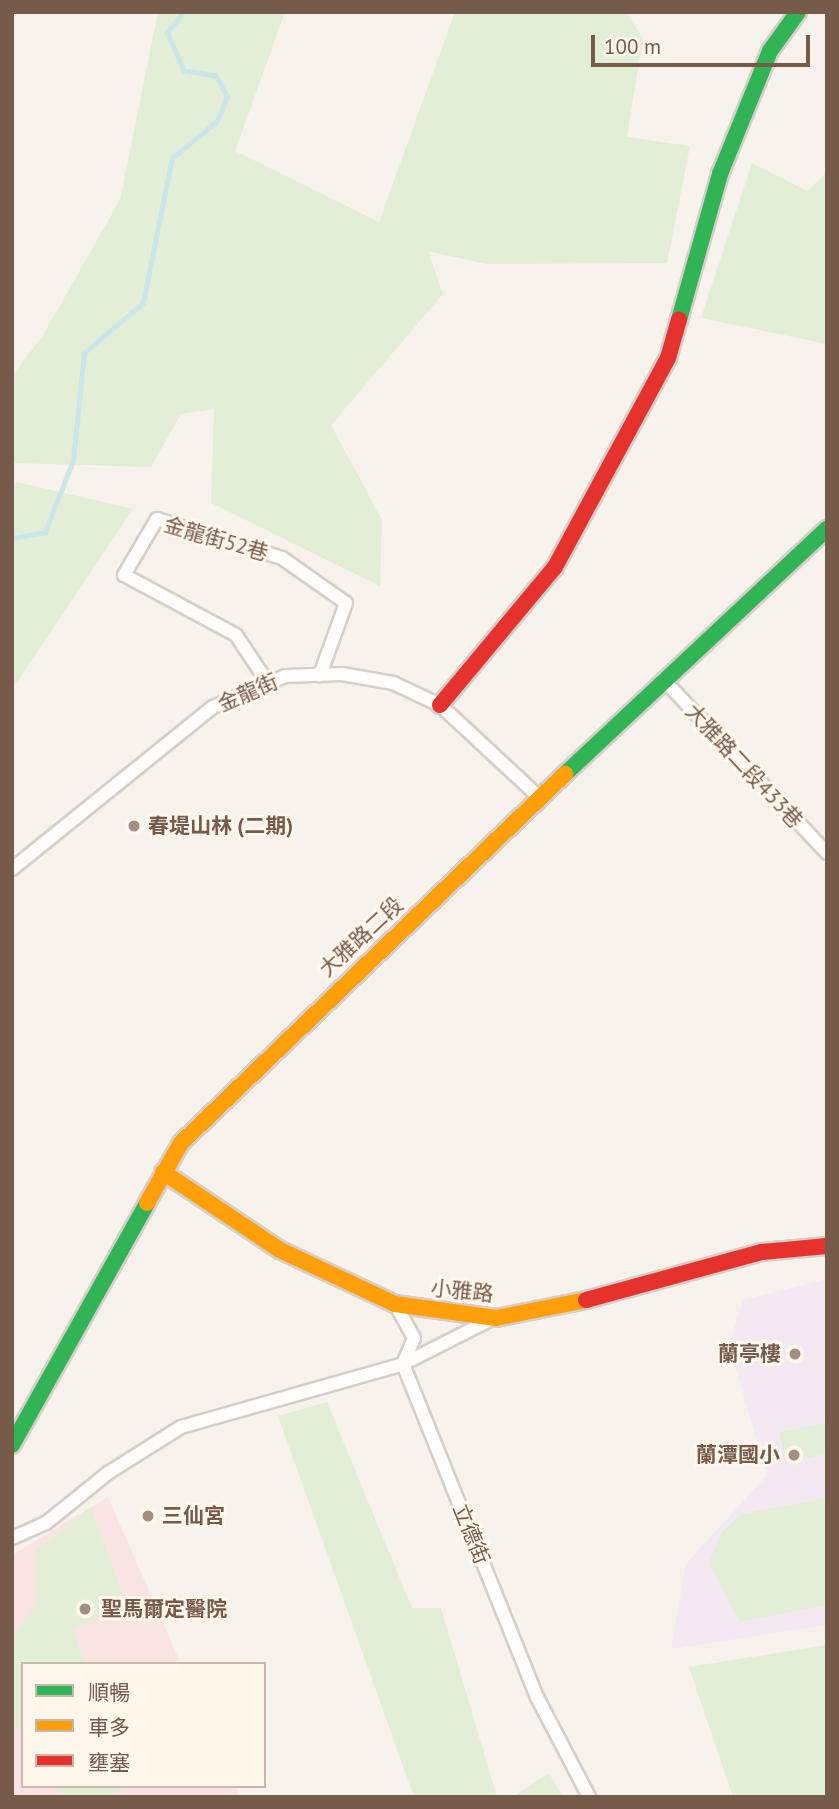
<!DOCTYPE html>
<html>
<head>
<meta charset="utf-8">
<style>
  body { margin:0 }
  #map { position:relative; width:839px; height:1809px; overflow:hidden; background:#f7f2eb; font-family:"PT Sans","Noto Sans TC",sans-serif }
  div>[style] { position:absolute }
  .education>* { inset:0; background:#f3e9f3 }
  .medical>* { inset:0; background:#f9e4e3 }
  .green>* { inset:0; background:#e3eed6 }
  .stream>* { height:4.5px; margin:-2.25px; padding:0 2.25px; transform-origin:2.25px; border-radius:2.25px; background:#cce5e8 }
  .roads { filter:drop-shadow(2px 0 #d6cfc9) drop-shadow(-2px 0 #d6cfc9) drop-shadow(0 2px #d6cfc9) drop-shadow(0 -2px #d6cfc9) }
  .street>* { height:12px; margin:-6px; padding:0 6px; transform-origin:6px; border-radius:6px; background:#fefdfc }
  .fast>* { height:16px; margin:-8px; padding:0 8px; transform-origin:8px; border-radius:8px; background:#30b455 }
  .slow>* { height:16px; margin:-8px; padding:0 8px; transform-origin:8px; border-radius:8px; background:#ff9f0a }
  .jam>* { height:16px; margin:-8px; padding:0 8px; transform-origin:8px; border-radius:8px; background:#e5322d }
  .dots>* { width:19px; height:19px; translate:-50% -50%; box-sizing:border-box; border:4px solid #fff7ec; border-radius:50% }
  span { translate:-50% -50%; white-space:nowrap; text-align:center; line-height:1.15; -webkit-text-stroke:6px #fff7ec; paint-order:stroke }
  .street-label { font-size:21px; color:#765a4a }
  .poi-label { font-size:21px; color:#765a4a; font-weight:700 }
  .left { translate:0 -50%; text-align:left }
  .right { translate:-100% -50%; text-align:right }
  .frame { position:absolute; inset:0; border:14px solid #765a4a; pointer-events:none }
  .legend { position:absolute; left:21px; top:1662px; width:245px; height:126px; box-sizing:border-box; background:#fff7ec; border:2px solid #c8b8ab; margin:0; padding:9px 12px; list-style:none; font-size:21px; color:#765a4a }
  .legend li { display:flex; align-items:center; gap:14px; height:35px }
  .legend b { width:35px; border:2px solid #c8b8ab }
  .scale { position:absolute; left:591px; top:35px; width:219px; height:32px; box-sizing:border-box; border:4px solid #765a4a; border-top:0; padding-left:9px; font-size:21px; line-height:24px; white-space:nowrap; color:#765a4a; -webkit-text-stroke:5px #fff7ec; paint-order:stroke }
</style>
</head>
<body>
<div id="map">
  <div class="education">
    <i style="clip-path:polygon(827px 1279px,827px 1625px,671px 1649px,686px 1564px,767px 1475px,729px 1346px,743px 1300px)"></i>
  </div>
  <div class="medical">
    <i style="clip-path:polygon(108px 1497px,181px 1664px,23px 1664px,23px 1786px,235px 1786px,239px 1797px,12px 1797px,12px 1555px)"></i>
  </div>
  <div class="green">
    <i style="clip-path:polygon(158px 12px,285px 12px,235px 151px,379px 222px,455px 12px,626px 12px,643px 38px,627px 137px,690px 146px,667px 263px,486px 264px,428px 251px,443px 294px,331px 425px,382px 520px,380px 586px,211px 503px,214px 409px,181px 414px,151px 467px,12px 463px,12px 376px,43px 335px,120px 200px)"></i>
    <i style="clip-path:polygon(752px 163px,807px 191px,827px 172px,827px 344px,701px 318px)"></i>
    <i style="clip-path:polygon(17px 482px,133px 509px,12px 689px,12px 489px)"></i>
    <i style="clip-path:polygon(327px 1402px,412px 1608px,441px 1608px,497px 1797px,414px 1797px,278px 1416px)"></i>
    <i style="clip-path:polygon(827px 1423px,827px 1454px,786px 1462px,779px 1432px)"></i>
    <i style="clip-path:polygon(827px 1498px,827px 1605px,740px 1622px,709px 1563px,722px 1532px,742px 1514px)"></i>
    <i style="clip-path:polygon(91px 1508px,127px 1606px,73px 1629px,85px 1664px,23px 1664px,23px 1738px,12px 1717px,12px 1639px,37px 1602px,36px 1550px)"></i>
    <i style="clip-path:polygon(827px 1645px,827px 1797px,733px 1797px,689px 1667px)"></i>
    <i style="clip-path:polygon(549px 1773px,563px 1797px,513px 1797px)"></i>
    <i style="clip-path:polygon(54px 1786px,126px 1786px,127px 1787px,108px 1797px,62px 1797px)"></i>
  </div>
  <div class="stream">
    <i style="left:12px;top:538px;width:34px;rotate:-10deg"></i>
    <i style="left:45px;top:532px;width:77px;rotate:-68.7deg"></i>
    <i style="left:73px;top:460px;width:108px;rotate:-84.1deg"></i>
    <i style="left:84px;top:353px;width:77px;rotate:-40.3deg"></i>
    <i style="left:143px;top:303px;width:148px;rotate:-78.7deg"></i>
    <i style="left:172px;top:158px;width:58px;rotate:-39.4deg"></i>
    <i style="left:217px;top:121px;width:26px;rotate:-67deg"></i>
    <i style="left:227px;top:97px;width:24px;rotate:-118deg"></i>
    <i style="left:216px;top:76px;width:32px;rotate:-171deg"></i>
    <i style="left:184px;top:71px;width:42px;rotate:-114.1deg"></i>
    <i style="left:167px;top:33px;width:26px;rotate:-53deg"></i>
  </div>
  <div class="roads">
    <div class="street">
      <i style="left:663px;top:679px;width:239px;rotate:46.7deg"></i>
      <i style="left:266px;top:680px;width:54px;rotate:-123.7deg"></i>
      <i style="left:236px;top:635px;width:127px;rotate:-151.8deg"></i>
      <i style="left:124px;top:575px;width:65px;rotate:-59.5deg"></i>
      <i style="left:157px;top:519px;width:131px;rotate:17.3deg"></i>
      <i style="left:282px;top:558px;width:78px;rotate:35.1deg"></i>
      <i style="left:346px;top:603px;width:77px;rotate:109.9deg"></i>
      <i style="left:12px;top:869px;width:258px;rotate:-38.9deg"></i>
      <i style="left:213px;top:707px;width:78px;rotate:-23.3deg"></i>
      <i style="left:285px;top:676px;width:57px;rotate:-2deg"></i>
      <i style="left:342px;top:674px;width:52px;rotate:10deg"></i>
      <i style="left:393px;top:683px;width:52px;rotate:25.1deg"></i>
      <i style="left:440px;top:705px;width:137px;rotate:42.9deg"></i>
      <i style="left:494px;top:1318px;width:102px;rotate:153.2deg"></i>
      <i style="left:403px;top:1364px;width:359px;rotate:68.1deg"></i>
      <i style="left:537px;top:1697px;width:113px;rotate:62.5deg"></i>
      <i style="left:12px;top:1538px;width:37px;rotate:-24deg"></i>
      <i style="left:46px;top:1523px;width:80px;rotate:-38.9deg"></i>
      <i style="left:108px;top:1473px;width:86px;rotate:-32.2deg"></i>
      <i style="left:181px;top:1427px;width:231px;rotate:-15.8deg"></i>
      <i style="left:403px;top:1364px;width:28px;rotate:-67deg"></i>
      <i style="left:414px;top:1338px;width:39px;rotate:-119deg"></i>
    </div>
    <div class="fast">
      <i style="left:679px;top:320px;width:152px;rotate:-74.3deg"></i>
      <i style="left:720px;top:174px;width:133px;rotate:-67.9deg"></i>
      <i style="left:770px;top:51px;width:48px;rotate:-54.3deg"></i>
      <i style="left:565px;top:774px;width:359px;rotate:-43.1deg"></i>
      <i style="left:12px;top:1445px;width:277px;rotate:-60.8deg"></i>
    </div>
    <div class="slow">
      <i style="left:163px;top:1172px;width:141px;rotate:33.7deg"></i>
      <i style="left:280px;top:1250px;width:127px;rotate:25.2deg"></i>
      <i style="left:395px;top:1304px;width:102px;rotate:7.9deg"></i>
      <i style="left:496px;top:1318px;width:92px;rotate:-11.3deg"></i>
      <i style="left:147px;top:1203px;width:69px;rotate:-60.5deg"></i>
      <i style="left:181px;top:1143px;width:533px;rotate:-43.86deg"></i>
    </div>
    <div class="jam">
      <i style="left:440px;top:705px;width:180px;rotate:-50.2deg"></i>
      <i style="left:555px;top:567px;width:238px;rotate:-61.6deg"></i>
      <i style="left:668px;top:358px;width:40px;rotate:-74deg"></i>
      <i style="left:586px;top:1300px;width:182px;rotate:-15.3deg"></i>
      <i style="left:762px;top:1252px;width:65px;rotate:-5.3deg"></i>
    </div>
  </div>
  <div class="dots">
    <i style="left:134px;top:826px;background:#a38f82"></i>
    <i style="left:795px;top:1354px;background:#a38f82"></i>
    <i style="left:794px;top:1455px;background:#a38f82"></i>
    <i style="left:148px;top:1516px;background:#a38f82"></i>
    <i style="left:85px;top:1609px;background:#a38f82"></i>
  </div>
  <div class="street-label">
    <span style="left:216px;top:539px;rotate:16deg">金龍街52巷</span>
    <span style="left:248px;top:693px;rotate:-24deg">金龍街</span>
    <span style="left:744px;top:766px;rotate:47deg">大雅路二段433巷</span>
    <span style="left:361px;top:937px;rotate:-43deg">大雅路二段</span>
    <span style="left:462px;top:1291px;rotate:6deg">小雅路</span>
    <span style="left:471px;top:1534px;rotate:68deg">立德街</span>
  </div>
  <div class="poi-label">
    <span class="left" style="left:148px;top:826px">春堤山林 (二期)</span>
    <span class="right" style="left:781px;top:1354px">蘭亭樓</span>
    <span class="right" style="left:780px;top:1455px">蘭潭國小</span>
    <span class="left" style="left:162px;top:1516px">三仙宮</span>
    <span class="left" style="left:101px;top:1609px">聖馬爾定醫院</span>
  </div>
  <div class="frame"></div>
  <ul class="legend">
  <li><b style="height:9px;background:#30b455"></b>順暢</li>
  <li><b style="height:9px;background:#ff9f0a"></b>車多</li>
  <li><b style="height:9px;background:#e5322d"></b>壅塞</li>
  </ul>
  <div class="scale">100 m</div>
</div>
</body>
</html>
